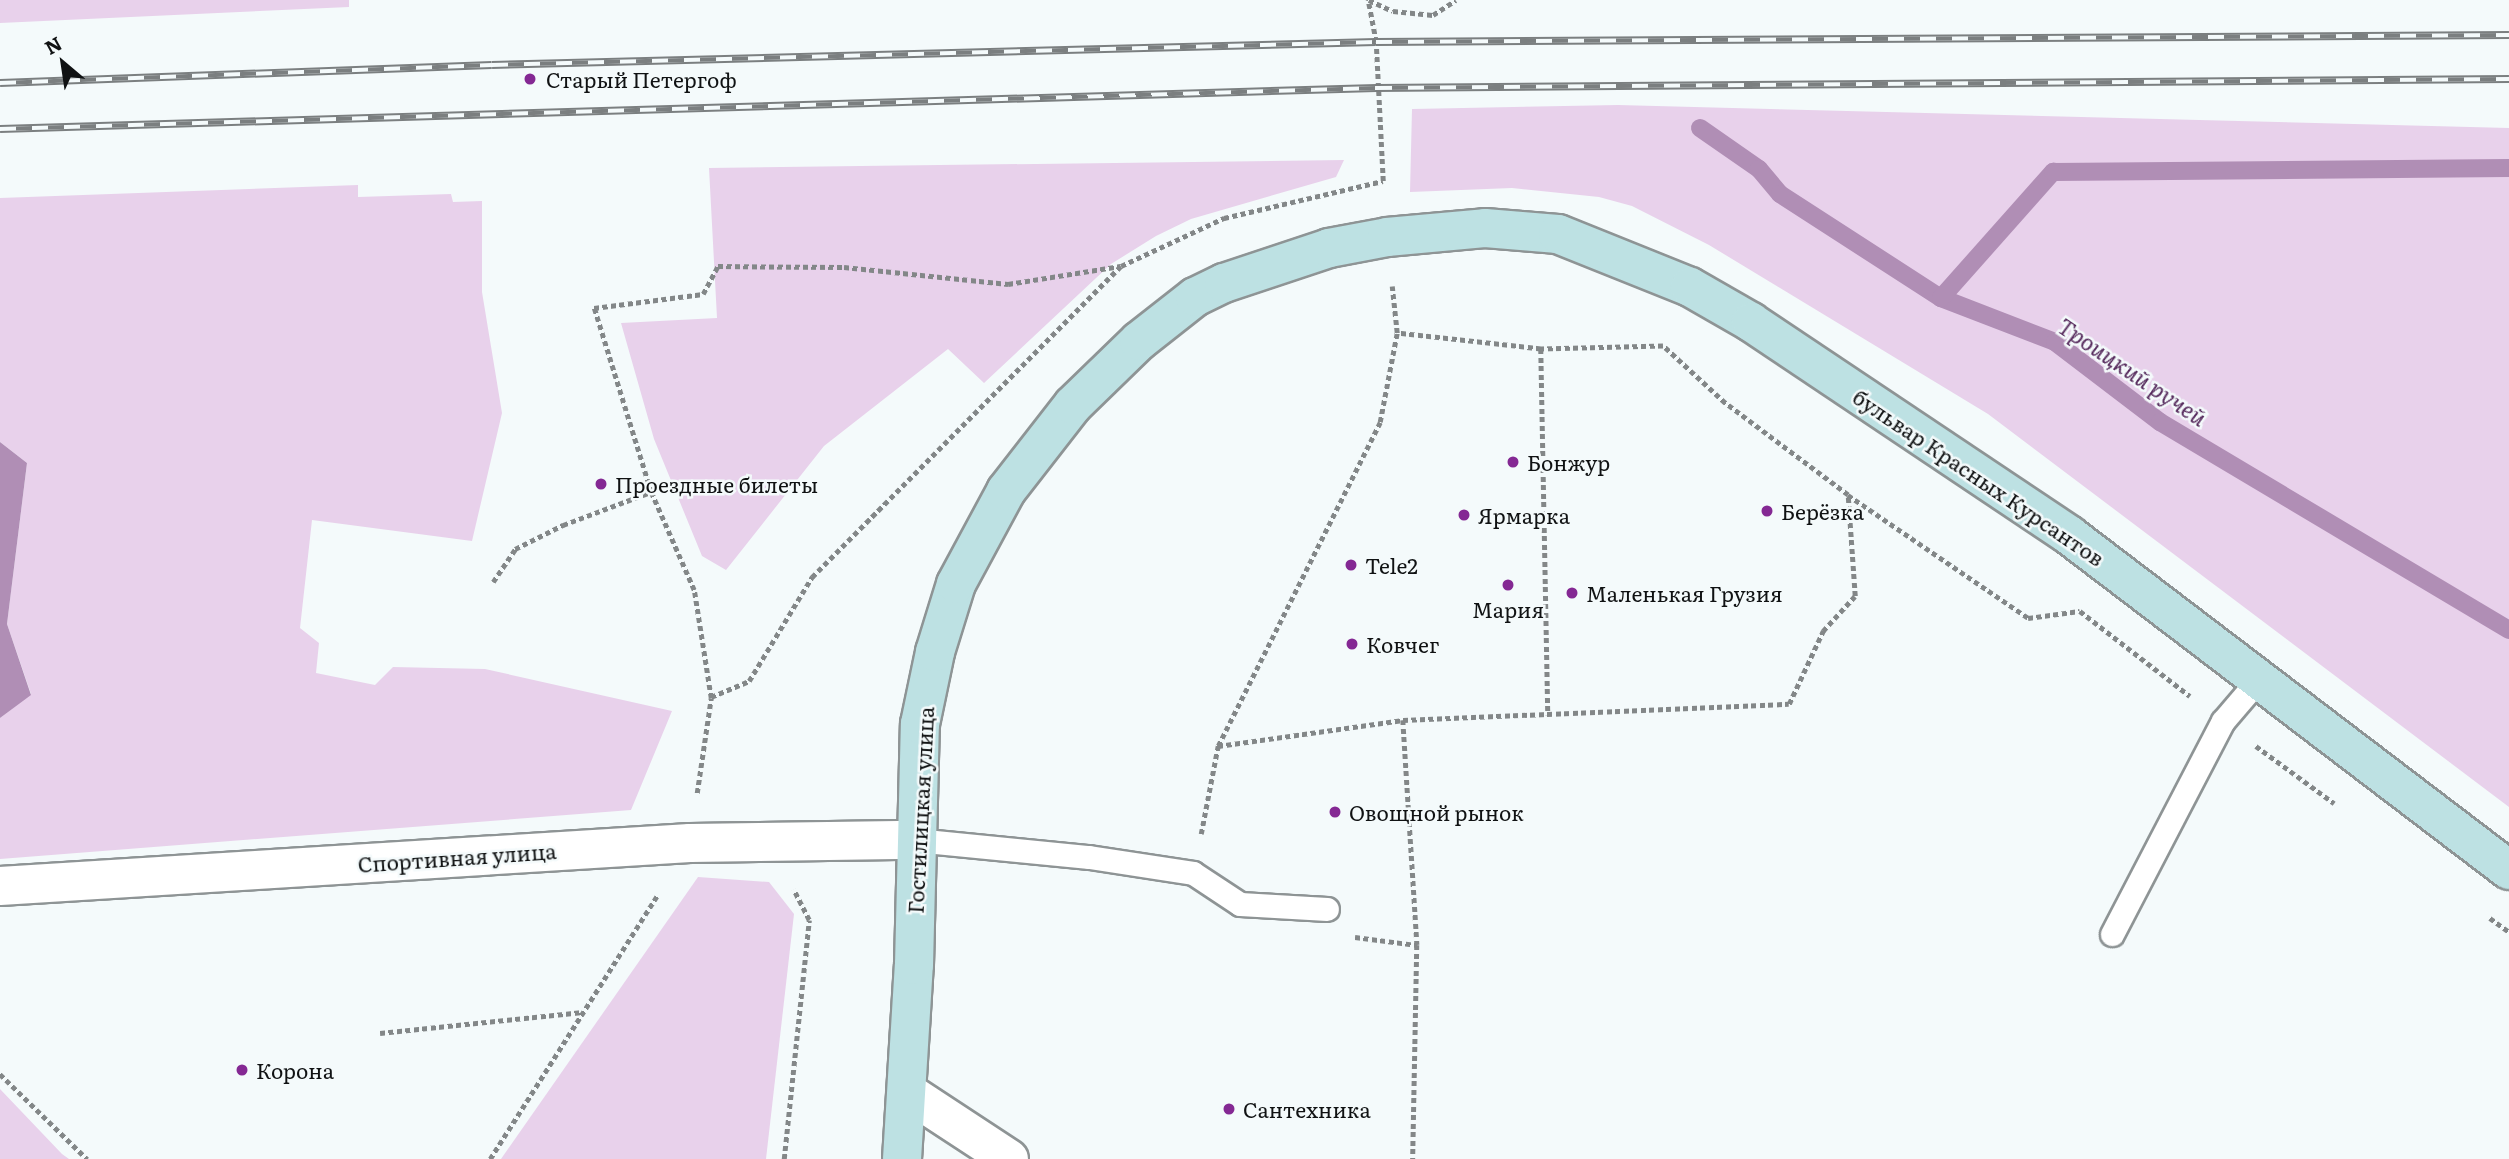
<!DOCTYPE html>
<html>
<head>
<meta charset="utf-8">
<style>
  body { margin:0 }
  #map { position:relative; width:2509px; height:1159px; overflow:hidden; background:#f4fafb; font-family:Literata,serif }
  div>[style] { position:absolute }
  .green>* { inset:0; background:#e8d1eb }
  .water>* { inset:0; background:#b08eb5 }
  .stream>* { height:18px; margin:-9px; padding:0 9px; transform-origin:9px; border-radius:9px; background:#b08eb5 }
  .path>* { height:4.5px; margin-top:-2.25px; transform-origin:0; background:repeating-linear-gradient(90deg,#838788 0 5px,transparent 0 8.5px) }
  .roads { filter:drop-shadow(2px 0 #8e9495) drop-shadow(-2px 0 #8e9495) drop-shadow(0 2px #8e9495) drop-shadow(0 -2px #8e9495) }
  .lane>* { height:23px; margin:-11.5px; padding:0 11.5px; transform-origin:11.5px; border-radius:11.5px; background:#fff }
  .street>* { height:38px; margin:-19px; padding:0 19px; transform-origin:19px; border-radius:19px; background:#fff }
  .secondary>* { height:38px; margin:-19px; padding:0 19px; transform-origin:19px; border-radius:19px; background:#bde1e3 }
  .rail>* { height:8px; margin-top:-4px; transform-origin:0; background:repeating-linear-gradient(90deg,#f4fafb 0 16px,#7b7f80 0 32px); box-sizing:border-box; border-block:2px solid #7b7f80 }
  .dots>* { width:19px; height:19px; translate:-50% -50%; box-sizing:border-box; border:4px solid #f4fafb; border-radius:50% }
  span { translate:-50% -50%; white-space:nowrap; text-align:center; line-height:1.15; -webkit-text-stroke:5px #f4fafb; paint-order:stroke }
  .poi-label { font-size:21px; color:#101213 }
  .left { translate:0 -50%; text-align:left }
  .street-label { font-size:21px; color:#101213 }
  .water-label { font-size:23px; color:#55295c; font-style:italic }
  .north { position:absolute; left:28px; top:28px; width:70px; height:70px; -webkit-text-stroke:5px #f4fafb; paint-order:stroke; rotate:331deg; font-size:19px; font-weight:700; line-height:28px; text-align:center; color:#101213 }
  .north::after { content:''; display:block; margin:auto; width:24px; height:32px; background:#101213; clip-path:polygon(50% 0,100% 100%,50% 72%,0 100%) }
</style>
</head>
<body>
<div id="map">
  <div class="green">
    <i style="clip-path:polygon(0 0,349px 0,349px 7px,0 23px)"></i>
    <i style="clip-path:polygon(1618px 105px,2509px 128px,2509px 807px,1988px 414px,1709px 245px,1632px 206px,1599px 197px,1512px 188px,1410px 192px,1412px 109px)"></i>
    <i style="clip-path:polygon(1344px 160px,1336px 177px,1191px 219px,1156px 236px,1111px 264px,984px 383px,948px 349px,824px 446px,726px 570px,702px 556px,654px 439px,621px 323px,717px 318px,709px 168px)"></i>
    <i style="clip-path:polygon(358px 185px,358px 197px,451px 194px,453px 202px,482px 201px,482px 292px,502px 413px,472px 541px,312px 520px,300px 628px,319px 643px,316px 673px,375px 685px,393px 667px,485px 669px,672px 711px,631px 810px,0 859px,0 718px,31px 694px,7px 624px,27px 463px,0 442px,0 198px)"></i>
    <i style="clip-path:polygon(698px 877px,769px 882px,794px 914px,766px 1159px,501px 1159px)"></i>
    <i style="clip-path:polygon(0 1089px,62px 1154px,69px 1159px,0 1159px)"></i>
  </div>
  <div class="water">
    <i style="clip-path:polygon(0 442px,27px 463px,7px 624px,31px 695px,0 718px)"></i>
  </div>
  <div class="stream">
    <i style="left:1700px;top:128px;width:72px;rotate:34.8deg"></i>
    <i style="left:1759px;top:169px;width:33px;rotate:50deg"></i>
    <i style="left:1780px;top:194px;width:192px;rotate:32.9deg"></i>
    <i style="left:1941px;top:298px;width:122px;rotate:21.1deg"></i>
    <i style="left:2055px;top:342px;width:132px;rotate:37.3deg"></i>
    <i style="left:2160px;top:422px;width:406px;rotate:30.8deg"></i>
    <i style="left:1941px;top:298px;width:169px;rotate:-48.4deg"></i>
    <i style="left:2053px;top:172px;width:456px;rotate:-0.5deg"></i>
  </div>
  <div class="path">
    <i style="left:1369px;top:0;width:26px;rotate:25deg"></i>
    <i style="left:1393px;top:11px;width:40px;rotate:5.7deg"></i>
    <i style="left:1433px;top:15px;width:27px;rotate:-33deg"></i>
    <i style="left:1541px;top:349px;width:366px;rotate:88.9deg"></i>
    <i style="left:1848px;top:495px;width:218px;rotate:34.3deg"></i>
    <i style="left:2028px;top:618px;width:52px;rotate:-7.7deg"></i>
    <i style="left:2080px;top:611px;width:139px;rotate:37.7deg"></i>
    <i style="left:493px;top:582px;width:40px;rotate:-56deg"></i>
    <i style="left:515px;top:549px;width:54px;rotate:-26.6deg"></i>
    <i style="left:563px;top:525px;width:94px;rotate:-20.6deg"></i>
    <i style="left:711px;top:697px;width:41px;rotate:-22.8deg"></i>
    <i style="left:749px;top:681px;width:122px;rotate:-58.8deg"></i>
    <i style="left:812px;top:577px;width:438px;rotate:-45.2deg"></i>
    <i style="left:1121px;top:266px;width:114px;rotate:-25deg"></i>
    <i style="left:1224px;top:218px;width:163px;rotate:-13.1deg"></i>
    <i style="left:1383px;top:181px;width:139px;rotate:-92.9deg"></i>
    <i style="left:1376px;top:42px;width:43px;rotate:-100.8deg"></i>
    <i style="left:1403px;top:720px;width:225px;rotate:86.4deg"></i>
    <i style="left:1417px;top:945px;width:214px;rotate:91.1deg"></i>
    <i style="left:1218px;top:746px;width:187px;rotate:-8deg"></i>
    <i style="left:1403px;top:720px;width:386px;rotate:-2.4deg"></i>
    <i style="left:1789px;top:704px;width:81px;rotate:-65deg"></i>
    <i style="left:1823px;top:631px;width:47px;rotate:-47.6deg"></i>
    <i style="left:1855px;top:596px;width:101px;rotate:-94deg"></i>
    <i style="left:1848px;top:495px;width:154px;rotate:-143.2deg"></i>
    <i style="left:1725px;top:403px;width:84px;rotate:-137.4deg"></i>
    <i style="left:1663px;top:346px;width:122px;rotate:178.6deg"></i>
    <i style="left:1541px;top:349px;width:145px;rotate:-173.7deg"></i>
    <i style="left:2256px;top:746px;width:97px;rotate:36.2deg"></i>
    <i style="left:697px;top:793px;width:96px;rotate:-81.6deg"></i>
    <i style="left:711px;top:698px;width:109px;rotate:-98.9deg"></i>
    <i style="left:694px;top:590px;width:107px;rotate:-113.7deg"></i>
    <i style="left:651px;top:492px;width:193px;rotate:-107.2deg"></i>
    <i style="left:594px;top:308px;width:110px;rotate:-7.3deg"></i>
    <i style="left:703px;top:294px;width:32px;rotate:-62deg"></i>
    <i style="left:718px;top:266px;width:126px;rotate:0.5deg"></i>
    <i style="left:844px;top:267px;width:165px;rotate:5.9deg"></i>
    <i style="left:1008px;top:284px;width:114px;rotate:-9.1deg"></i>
    <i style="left:1201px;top:834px;width:90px;rotate:-79.1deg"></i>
    <i style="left:1218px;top:746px;width:362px;rotate:-63.4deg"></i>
    <i style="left:1380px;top:422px;width:91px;rotate:-79.2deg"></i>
    <i style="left:1397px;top:333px;width:47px;rotate:-96.1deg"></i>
    <i style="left:2490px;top:918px;width:24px;rotate:36deg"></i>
    <i style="left:1355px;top:937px;width:63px;rotate:7.4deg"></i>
    <i style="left:380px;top:1033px;width:204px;rotate:-5.9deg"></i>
    <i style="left:0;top:1074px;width:122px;rotate:44.3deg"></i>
    <i style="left:490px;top:1159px;width:314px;rotate:-57.6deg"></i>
    <i style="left:784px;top:1159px;width:240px;rotate:-84deg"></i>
    <i style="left:809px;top:920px;width:34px;rotate:-117deg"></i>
  </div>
  <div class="roads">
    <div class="lane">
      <i style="left:915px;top:840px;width:175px;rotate:5.6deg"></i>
      <i style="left:1089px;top:857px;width:105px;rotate:8.7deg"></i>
      <i style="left:1193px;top:873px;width:56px;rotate:33.4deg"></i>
      <i style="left:1240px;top:904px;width:87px;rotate:3.3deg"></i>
      <i style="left:2112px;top:934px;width:240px;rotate:-62.5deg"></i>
      <i style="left:2223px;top:721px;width:54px;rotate:-49.5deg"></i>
    </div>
    <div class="street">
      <i style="left:0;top:886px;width:691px;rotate:-3.57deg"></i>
      <i style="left:690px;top:843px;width:225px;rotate:-0.8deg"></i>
      <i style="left:907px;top:1092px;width:122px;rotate:33.3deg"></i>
    </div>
    <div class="secondary">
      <i style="left:902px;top:1159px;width:194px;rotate:-86.5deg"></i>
      <i style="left:914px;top:965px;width:241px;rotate:-88.6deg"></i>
      <i style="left:920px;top:724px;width:74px;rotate:-78.2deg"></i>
      <i style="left:935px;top:652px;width:71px;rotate:-72.8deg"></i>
      <i style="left:956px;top:584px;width:106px;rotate:-61.7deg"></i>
      <i style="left:1006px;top:491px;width:109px;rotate:-52.1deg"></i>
      <i style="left:1073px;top:405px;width:92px;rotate:-44.1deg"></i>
      <i style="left:1139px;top:341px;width:71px;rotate:-38.2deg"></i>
      <i style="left:1195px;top:297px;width:32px;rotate:-26deg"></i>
      <i style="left:1224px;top:283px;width:111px;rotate:-18.4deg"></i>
      <i style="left:1329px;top:248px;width:59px;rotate:-10.7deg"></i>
      <i style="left:1387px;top:237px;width:98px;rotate:-5.2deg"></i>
      <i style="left:1485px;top:228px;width:73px;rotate:4.7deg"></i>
      <i style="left:1558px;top:234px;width:142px;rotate:21.9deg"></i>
      <i style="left:1690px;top:287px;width:70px;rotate:29.8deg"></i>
      <i style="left:1751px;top:322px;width:383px;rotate:33.8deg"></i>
      <i style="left:2069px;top:535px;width:553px;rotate:37.28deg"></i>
    </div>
  </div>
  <div class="rail">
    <i style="left:0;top:83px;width:492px;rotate:-2.1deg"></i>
    <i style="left:492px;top:65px;width:884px;rotate:-1.49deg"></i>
    <i style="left:1376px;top:42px;width:1133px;rotate:-0.35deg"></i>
    <i style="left:0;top:129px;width:1377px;rotate:-1.71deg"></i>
    <i style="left:1376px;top:88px;width:1133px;rotate:-0.46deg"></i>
  </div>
  <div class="dots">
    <i style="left:530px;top:79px;background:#842893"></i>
    <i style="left:1513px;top:462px;background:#842893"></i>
    <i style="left:601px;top:484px;background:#842893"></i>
    <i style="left:1767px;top:511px;background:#842893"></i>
    <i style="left:1464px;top:515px;background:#842893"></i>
    <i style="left:1351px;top:565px;background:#842893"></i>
    <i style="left:1508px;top:585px;background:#842893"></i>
    <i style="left:1572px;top:593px;background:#842893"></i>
    <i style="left:1352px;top:644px;background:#842893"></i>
    <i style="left:1335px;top:812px;background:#842893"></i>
    <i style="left:242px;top:1070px;background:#842893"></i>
    <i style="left:1229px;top:1109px;background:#842893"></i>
  </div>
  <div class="poi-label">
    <span class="left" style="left:546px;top:79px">Старый Петергоф</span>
    <span class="left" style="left:1527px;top:462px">Бонжур</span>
    <span class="left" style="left:615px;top:484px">Проездные билеты</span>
    <span class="left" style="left:1781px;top:511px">Берёзка</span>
    <span class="left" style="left:1478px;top:515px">Ярмарка</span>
    <span class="left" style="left:1365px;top:565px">Tele2</span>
    <span class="left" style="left:1586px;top:593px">Маленькая Грузия</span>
    <span style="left:1508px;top:609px">Мария</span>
    <span class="left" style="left:1366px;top:644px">Ковчег</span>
    <span class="left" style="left:1349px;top:812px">Овощной рынок</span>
    <span class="left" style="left:256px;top:1070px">Корона</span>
    <span class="left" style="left:1243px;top:1109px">Сантехника</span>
  </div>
  <div class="street-label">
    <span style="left:1979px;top:477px;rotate:34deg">бульвар Красных Курсантов</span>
    <span style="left:920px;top:810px;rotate:-87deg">Гостилицкая улица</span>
    <span style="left:457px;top:857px;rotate:-4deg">Спортивная улица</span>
  </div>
  <div class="water-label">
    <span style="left:2133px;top:371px;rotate:34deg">Троицкий ручей</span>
  </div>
  <div class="north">N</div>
</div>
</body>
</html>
